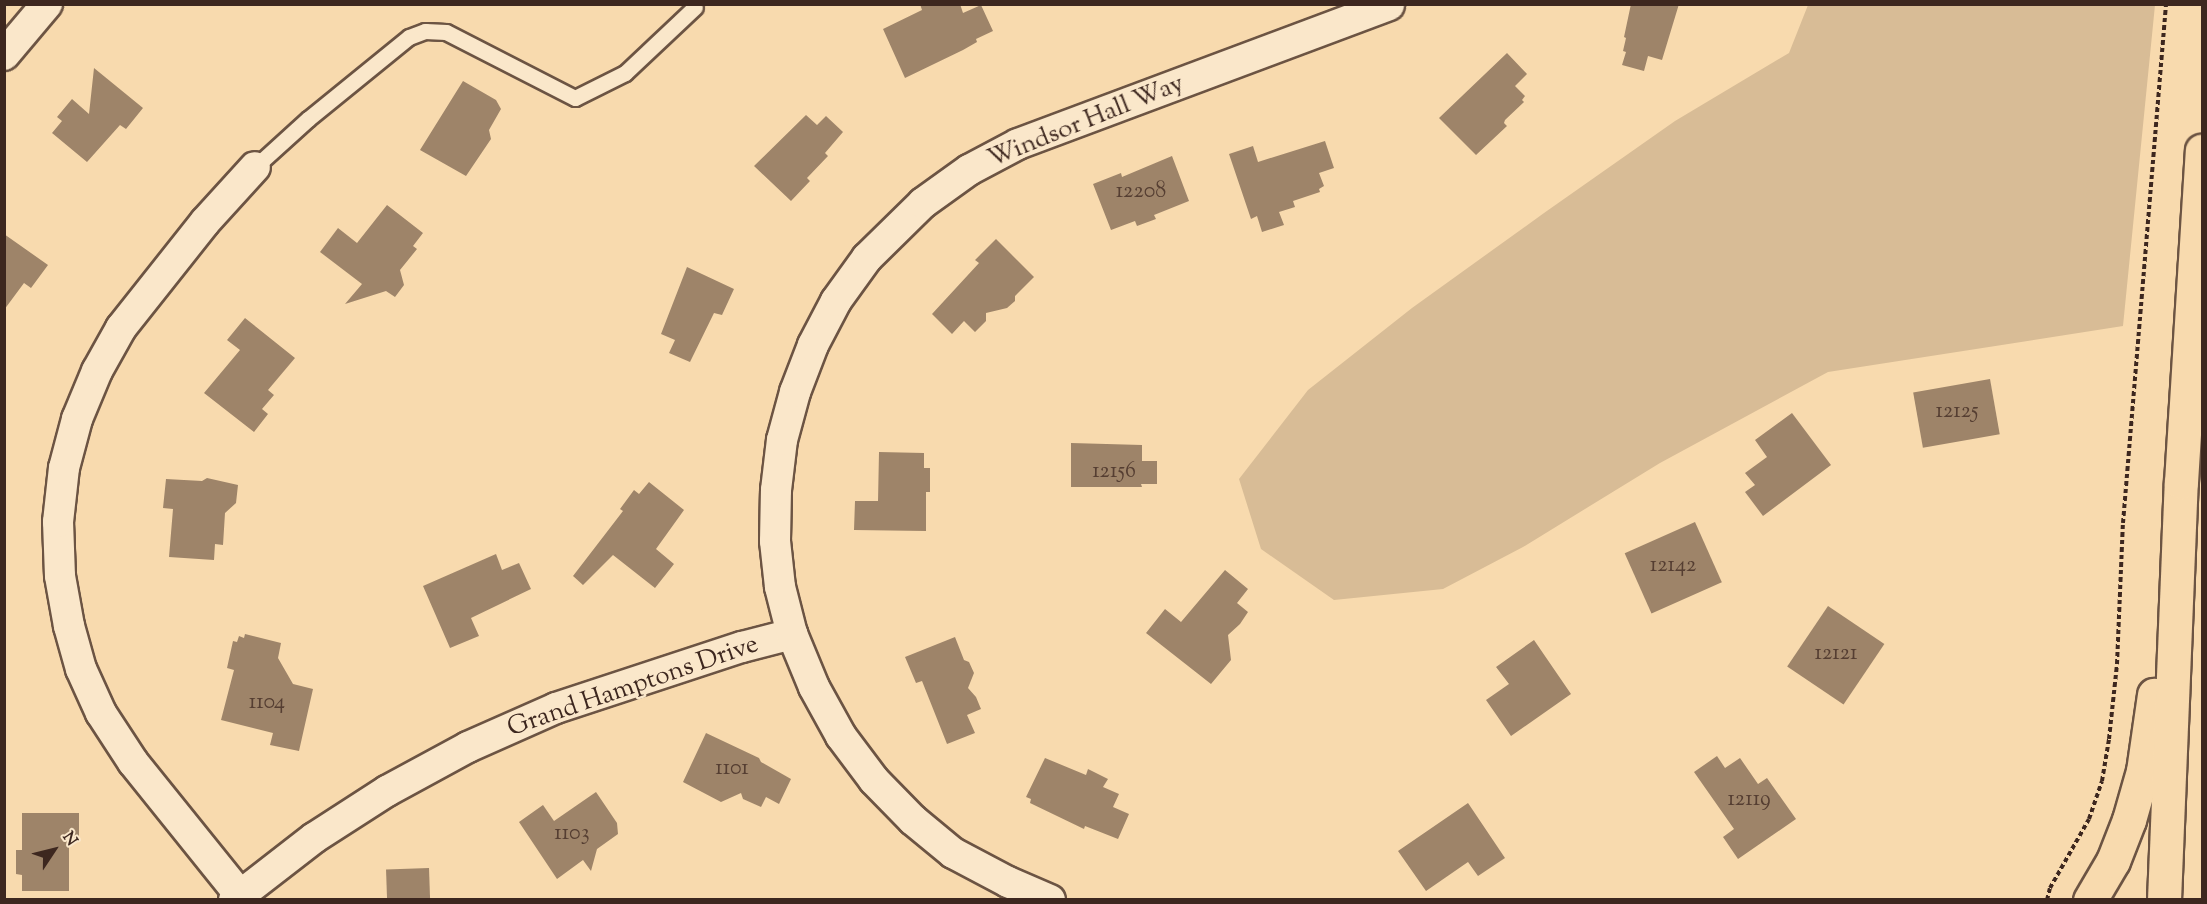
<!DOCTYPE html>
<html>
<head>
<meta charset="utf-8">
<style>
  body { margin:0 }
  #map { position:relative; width:2207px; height:904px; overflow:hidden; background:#f8daae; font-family:"Sorts Mill Goudy",serif }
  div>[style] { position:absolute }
  .green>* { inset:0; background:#d8bc96 }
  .building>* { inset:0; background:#9e8469; transform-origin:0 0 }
  .path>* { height:4px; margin-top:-2px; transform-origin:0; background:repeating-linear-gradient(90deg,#3d271f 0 4.5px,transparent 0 7.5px) }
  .roads { filter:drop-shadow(2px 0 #6c5443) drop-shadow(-2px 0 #6c5443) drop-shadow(0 2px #6c5443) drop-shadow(0 -2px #6c5443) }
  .service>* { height:15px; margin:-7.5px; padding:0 7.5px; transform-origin:7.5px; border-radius:7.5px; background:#fae7ca }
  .minor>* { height:30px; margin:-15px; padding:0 15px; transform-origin:15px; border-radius:15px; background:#fae7ca }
  .trunk>* { height:33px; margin:-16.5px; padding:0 16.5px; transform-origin:16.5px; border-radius:16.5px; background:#f8daae }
  span { translate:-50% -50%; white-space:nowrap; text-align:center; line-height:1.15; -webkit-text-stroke:5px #fae7ca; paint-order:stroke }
  .number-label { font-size:22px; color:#553e32 }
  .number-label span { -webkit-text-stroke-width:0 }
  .street-label { font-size:26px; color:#3d271f }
  .frame { position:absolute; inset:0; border:6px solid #3d271f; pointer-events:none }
  .north { position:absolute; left:24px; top:820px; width:60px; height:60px; -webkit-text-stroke:4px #fae7ca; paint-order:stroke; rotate:55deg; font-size:16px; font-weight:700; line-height:24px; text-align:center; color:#3d271f }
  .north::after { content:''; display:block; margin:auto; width:21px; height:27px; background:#3d271f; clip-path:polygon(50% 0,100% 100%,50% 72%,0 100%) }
</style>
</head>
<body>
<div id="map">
  <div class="green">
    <i style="clip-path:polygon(1808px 5px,2155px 5px,2123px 326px,1828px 372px,1660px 463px,1523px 547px,1443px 589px,1334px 600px,1261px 549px,1239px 479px,1308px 390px,1412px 308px,1544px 213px,1675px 121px,1789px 53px)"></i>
  </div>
  <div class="building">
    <i style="clip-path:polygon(920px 4px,960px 4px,963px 13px,981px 5px,993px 31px,976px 39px,977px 42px,963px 50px,905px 78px,883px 29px,922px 10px)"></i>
    <i style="clip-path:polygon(1631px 4px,1679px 4px,1662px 60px,1648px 56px,1644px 71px,1622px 65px,1626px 52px,1623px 51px,1626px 38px,1624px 37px)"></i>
    <i style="clip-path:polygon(1507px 53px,1527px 74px,1515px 86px,1525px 96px,1522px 100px,1524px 102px,1505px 120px,1504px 123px,1507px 126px,1476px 155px,1439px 118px)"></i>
    <i style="clip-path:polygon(94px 68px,143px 108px,126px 129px,120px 125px,87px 162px,52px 133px,62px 121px,57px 117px,72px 99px,89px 114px)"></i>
    <i style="clip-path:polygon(463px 81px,496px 100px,501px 109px,489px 130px,491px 139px,466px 176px,420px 150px)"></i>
    <i style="clip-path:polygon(806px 115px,817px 125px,826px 116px,843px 132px,825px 153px,828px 156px,807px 178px,810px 181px,791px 201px,754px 166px)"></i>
    <i style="clip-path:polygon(1325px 141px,1334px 168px,1319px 173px,1324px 186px,1319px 189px,1320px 192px,1293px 201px,1295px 207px,1279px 212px,1284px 225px,1262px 232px,1257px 216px,1251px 219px,1229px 154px,1253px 146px,1258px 162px)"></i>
    <i style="clip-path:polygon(1172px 156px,1189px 201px,1154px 215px,1156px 219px,1137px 226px,1135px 221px,1111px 230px,1093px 184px,1121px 173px,1122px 177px)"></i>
    <i style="clip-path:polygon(387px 205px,423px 233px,413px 246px,417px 249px,400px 270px,404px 285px,395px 297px,386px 291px,345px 304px,362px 284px,320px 252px,338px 228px,357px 243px)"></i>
    <i style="clip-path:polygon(4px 234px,48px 265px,31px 288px,24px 283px,4px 310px)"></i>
    <i style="clip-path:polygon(996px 239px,1034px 277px,1015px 296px,1015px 301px,1007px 308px,986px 313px,986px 321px,975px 332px,964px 321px,952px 334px,932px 314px,979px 263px,975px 260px)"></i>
    <i style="clip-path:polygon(687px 267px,734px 289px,722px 315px,714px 313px,690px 362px,669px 353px,675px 340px,661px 334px)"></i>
    <i style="clip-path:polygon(245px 318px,295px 358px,268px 390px,274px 395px,262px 409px,268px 414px,254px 432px,204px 393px,240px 350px,227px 340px)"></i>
    <i style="left:1990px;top:379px;width:56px;height:78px;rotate:80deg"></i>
    <i style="clip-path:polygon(1792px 413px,1831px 465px,1763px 516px,1745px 492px,1755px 485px,1745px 473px,1767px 457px,1755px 440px)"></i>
    <i style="clip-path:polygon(1071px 443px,1142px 445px,1142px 461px,1157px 461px,1157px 484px,1141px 484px,1142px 487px,1071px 487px)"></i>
    <i style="clip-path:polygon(879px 452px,924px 453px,924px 468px,930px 468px,930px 492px,926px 492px,926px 531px,854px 530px,855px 501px,878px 501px)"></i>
    <i style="clip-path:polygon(207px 478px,238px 485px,236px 503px,225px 513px,223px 545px,215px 544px,214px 560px,169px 557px,173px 509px,163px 508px,166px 479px,202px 481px)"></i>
    <i style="clip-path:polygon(649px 482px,684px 510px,656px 549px,674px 564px,655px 588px,613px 555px,583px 585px,573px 576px,623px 511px,620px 509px,634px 490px,639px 494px)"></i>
    <i style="left:1695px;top:522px;width:66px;height:77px;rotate:66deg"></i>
    <i style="clip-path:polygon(496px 554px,502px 570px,519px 563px,531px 589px,471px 618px,479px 636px,450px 648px,423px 586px)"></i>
    <i style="clip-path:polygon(1225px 570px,1248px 589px,1237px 603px,1248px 612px,1240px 624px,1228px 635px,1231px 660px,1211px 684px,1146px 633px,1165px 609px,1181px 622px)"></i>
    <i style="left:1828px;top:606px;width:68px;height:73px;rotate:34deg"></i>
    <i style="clip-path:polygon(245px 634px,281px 643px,278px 658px,293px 684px,313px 689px,299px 751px,270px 745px,273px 733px,221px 720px,234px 670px,227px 668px,233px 641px,237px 642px,239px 636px,244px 638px)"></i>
    <i style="clip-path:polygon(955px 637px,964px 660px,969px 662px,974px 673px,968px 688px,976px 697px,981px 709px,967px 715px,975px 733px,947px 744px,922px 681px,916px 683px,905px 657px)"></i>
    <i style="clip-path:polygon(1534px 640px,1571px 694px,1511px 736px,1486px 700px,1509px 684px,1496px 667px)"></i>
    <i style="clip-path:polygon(706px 733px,759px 758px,761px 762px,791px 779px,779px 804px,766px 797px,761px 807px,743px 799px,741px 793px,721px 802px,683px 782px)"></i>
    <i style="clip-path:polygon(1717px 756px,1725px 768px,1740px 758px,1758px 784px,1767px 778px,1796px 819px,1738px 859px,1723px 837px,1734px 829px,1694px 772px)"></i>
    <i style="clip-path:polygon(1045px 758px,1086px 775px,1088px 769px,1108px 779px,1103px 787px,1119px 794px,1113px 807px,1129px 814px,1118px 839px,1085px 826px,1084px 829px,1030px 803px,1031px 799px,1026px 797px)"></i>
    <i style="clip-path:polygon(596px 792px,617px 823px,618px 834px,597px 849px,591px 871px,583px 860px,557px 879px,519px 822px,543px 805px,554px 821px)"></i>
    <i style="clip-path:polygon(1468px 803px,1505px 858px,1478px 876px,1468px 862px,1426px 891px,1398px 851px)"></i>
    <i style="clip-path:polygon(22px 813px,79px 813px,79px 840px,69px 841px,69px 891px,22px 891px,22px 875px,16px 874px,16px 850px,22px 850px)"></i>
    <i style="left:429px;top:868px;width:32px;height:43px;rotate:88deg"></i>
  </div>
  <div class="path">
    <i style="left:2047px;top:900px;width:12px;rotate:-76deg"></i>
    <i style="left:2050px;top:888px;width:79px;rotate:-60.5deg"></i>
    <i style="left:2089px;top:819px;width:40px;rotate:-71.1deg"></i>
    <i style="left:2102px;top:781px;width:43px;rotate:-80.5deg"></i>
    <i style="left:2109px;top:739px;width:75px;rotate:-83.9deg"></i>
    <i style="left:2117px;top:664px;width:141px;rotate:-87.6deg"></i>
    <i style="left:2123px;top:523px;width:521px;rotate:-85.26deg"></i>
  </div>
  <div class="roads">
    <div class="service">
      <i style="left:255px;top:167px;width:72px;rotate:-42.2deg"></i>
      <i style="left:308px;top:119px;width:130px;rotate:-39.1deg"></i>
      <i style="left:409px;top:37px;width:17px;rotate:-21deg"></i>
      <i style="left:425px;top:31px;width:21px;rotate:3deg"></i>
      <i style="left:446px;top:32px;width:145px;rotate:27.1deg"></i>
      <i style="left:575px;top:98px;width:56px;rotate:-26.6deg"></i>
      <i style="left:625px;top:73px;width:96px;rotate:-43.3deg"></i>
    </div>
    <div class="minor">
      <i style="left:4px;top:55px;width:67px;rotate:-49.9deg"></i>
      <i style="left:234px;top:900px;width:101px;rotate:-37.8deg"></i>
      <i style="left:314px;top:838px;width:87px;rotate:-32.8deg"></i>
      <i style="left:387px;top:791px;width:92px;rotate:-28.5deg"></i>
      <i style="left:468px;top:747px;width:96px;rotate:-23.9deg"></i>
      <i style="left:556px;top:708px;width:196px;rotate:-18.2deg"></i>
      <i style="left:742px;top:647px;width:52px;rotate:-14.6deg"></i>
      <i style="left:244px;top:900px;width:177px;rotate:-128.8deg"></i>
      <i style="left:133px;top:762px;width:59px;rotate:-123.1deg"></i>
      <i style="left:101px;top:713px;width:48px;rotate:-114.4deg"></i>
      <i style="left:81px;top:669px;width:45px;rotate:-105.6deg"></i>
      <i style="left:69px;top:626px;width:51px;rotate:-100.2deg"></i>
      <i style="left:60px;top:576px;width:54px;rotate:-92.1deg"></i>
      <i style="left:58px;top:522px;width:54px;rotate:-83.7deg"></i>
      <i style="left:64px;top:468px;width:51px;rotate:-75.1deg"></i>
      <i style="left:77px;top:419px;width:52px;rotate:-67.4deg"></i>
      <i style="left:97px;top:371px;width:49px;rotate:-60.8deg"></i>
      <i style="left:121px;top:328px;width:135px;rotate:-51.6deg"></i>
      <i style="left:205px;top:222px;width:74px;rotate:-47.7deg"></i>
      <i style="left:1050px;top:900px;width:46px;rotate:-156.8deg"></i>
      <i style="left:1008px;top:882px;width:62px;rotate:-152.2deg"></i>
      <i style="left:953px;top:853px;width:52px;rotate:-140.5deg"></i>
      <i style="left:913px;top:820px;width:56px;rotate:-134.3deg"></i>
      <i style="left:874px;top:780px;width:55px;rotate:-126.9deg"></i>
      <i style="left:841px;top:736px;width:56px;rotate:-118.9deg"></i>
      <i style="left:814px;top:687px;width:57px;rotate:-112.5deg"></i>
      <i style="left:792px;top:634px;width:49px;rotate:-104.3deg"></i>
      <i style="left:780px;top:587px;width:46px;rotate:-96.2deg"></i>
      <i style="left:775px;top:541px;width:51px;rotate:-88.9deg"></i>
      <i style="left:776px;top:490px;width:50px;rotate:-83.2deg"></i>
      <i style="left:782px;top:440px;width:50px;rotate:-74.8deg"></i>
      <i style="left:795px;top:392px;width:50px;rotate:-69deg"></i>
      <i style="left:813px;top:345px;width:50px;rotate:-62.4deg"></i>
      <i style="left:836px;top:301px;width:53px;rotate:-54.2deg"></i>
      <i style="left:867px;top:258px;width:78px;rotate:-44.5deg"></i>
      <i style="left:923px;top:203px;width:57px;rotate:-35.7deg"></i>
      <i style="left:969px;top:170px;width:55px;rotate:-28deg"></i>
      <i style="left:1018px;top:144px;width:396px;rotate:-20.5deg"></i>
    </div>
    <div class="trunk">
      <i style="left:2090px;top:900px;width:45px;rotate:-59.5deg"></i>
      <i style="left:2113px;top:861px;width:44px;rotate:-68.7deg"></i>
      <i style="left:2129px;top:820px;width:51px;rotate:-74.1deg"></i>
      <i style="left:2143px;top:771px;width:77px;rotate:-81.8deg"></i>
      <i style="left:2164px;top:900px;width:418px;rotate:-87.7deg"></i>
      <i style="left:2181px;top:482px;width:332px;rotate:-86.4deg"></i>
    </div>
  </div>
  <div class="number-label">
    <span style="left:1141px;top:193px">12208</span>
    <span style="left:1957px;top:413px">12125</span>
    <span style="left:1114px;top:473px">12156</span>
    <span style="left:1673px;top:567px">12142</span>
    <span style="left:1836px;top:655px">12121</span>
    <span style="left:267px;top:704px">1104</span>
    <span style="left:732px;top:770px">1101</span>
    <span style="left:1749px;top:801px">12119</span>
    <span style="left:572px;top:835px">1103</span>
  </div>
  <div class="street-label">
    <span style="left:1086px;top:122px;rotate:-22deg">Windsor Hall Way</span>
    <span style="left:633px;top:687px;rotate:-19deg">Grand Hamptons Drive</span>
  </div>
  <div class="frame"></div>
  <div class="north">N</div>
</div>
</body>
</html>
